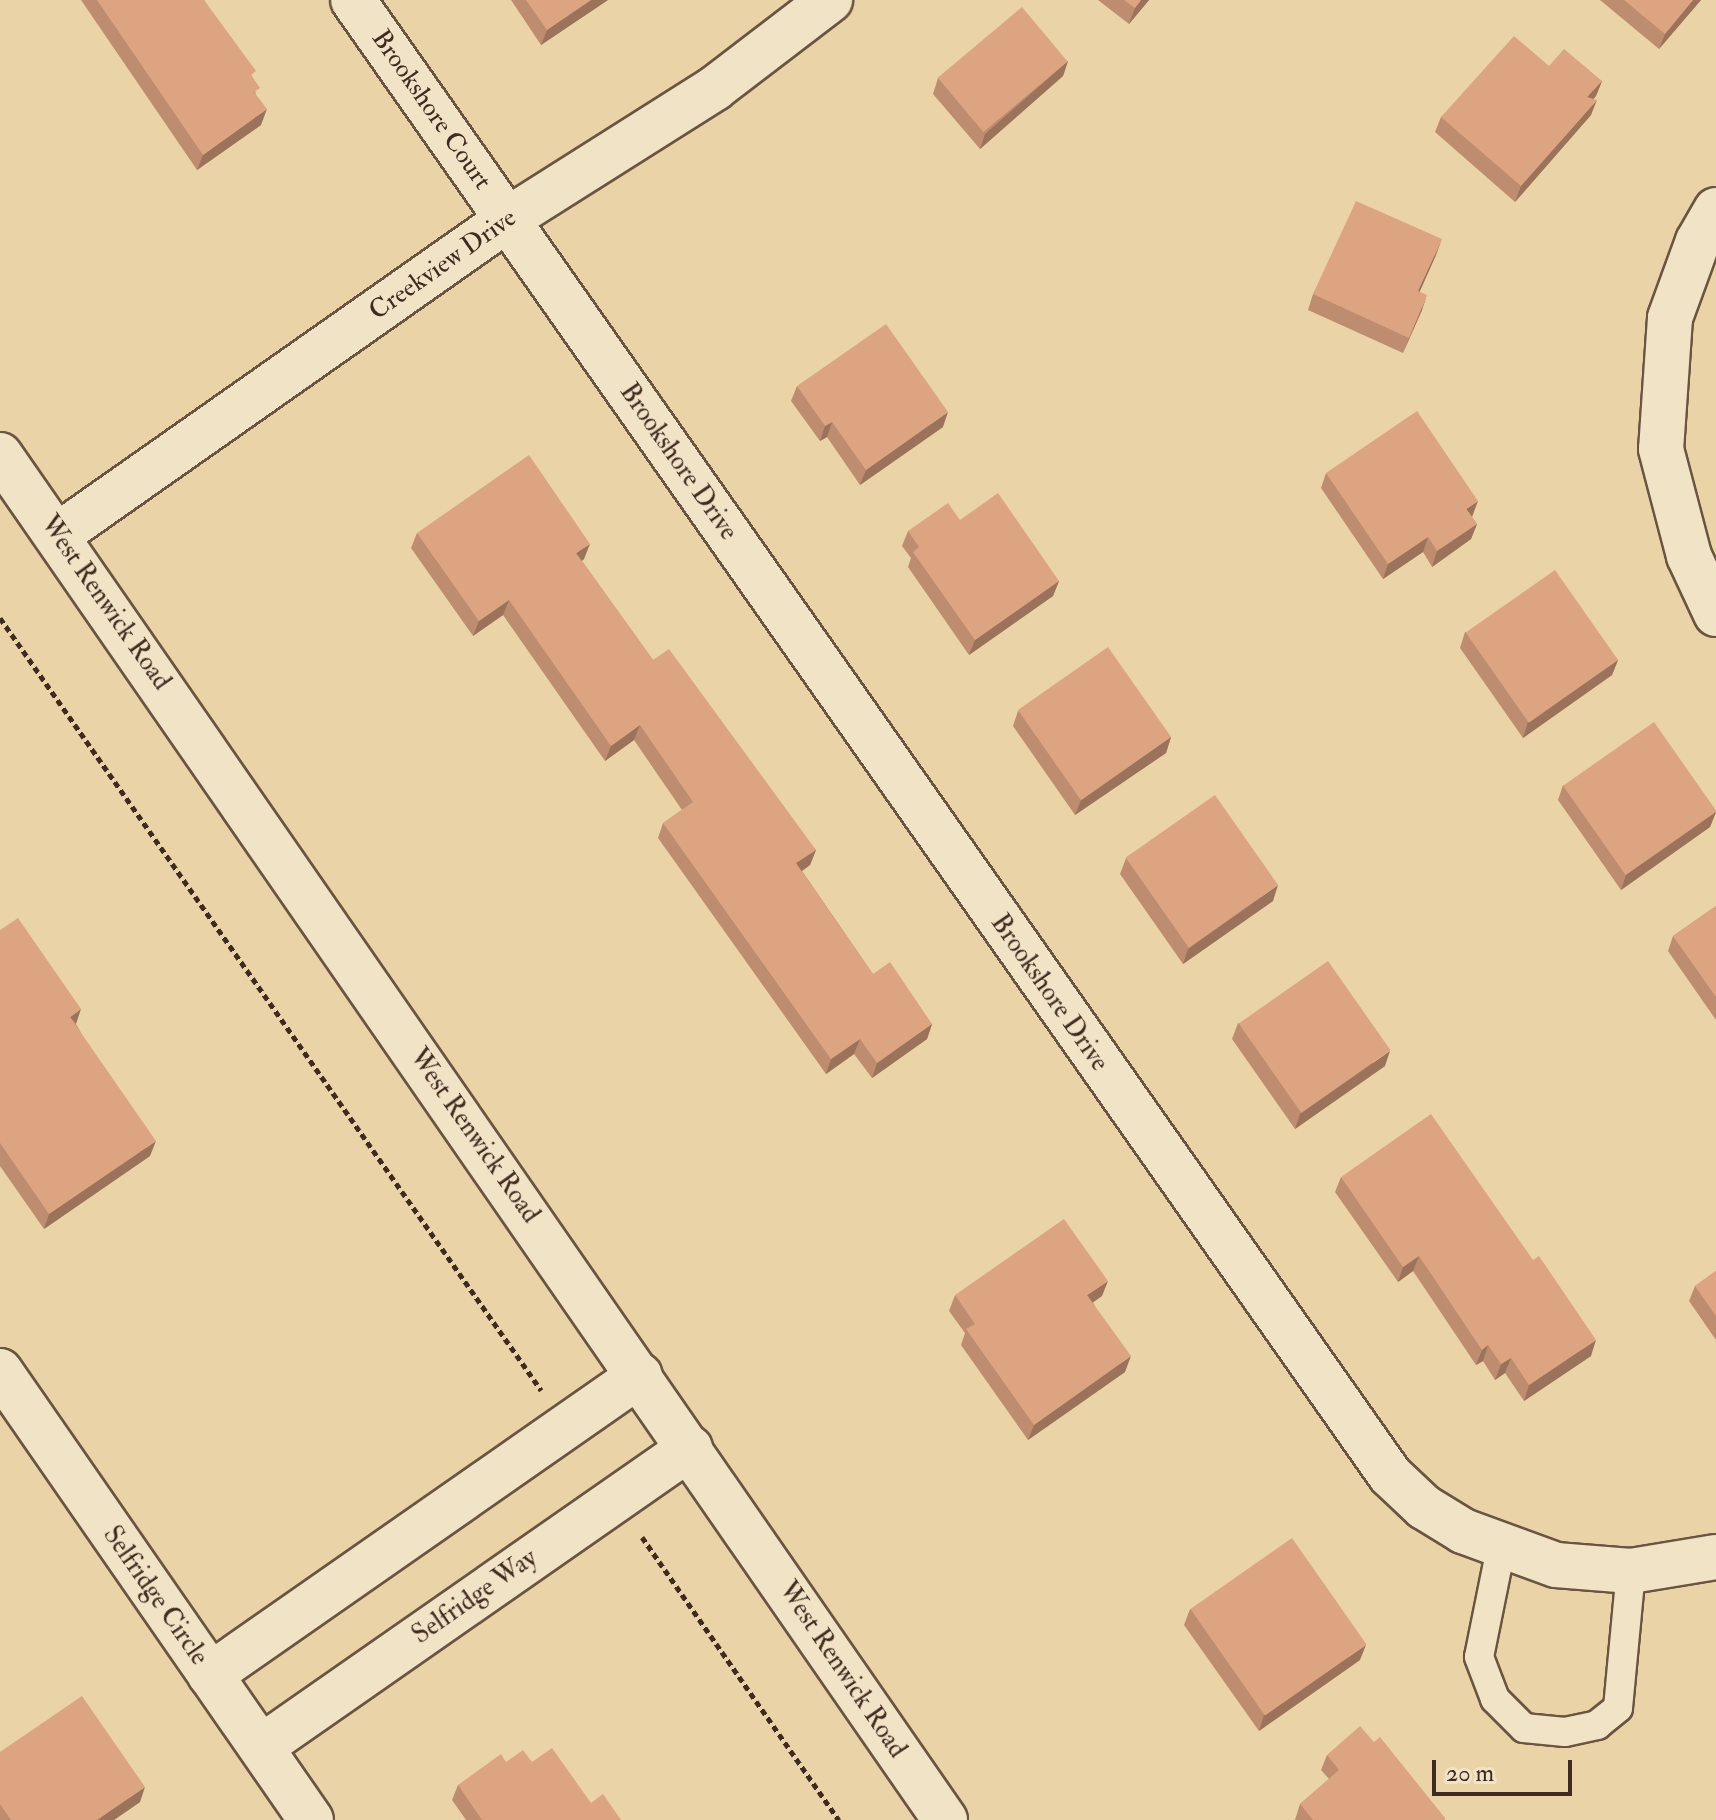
<!DOCTYPE html>
<html>
<head>
<meta charset="utf-8">
<style>
  body { margin:0 }
  #map { position:relative; width:1716px; height:1820px; overflow:hidden; background:#ead4a7; font-family:"IM FELL Double Pica",serif }
  div>[style] { position:absolute }
  .path>* { height:5px; margin-top:-2.5px; transform-origin:0; background:repeating-linear-gradient(90deg,#3f2a21 0 6px,transparent 0 10px) }
  .roads { filter:drop-shadow(2px 0 #6a5442) drop-shadow(-2px 0 #6a5442) drop-shadow(0 2px #6a5442) drop-shadow(0 -2px #6a5442) }
  .service>* { height:28px; margin:-14px; padding:0 14px; transform-origin:14px; border-radius:14px; background:#f1e3c6 }
  .minor>* { height:44px; margin:-22px; padding:0 22px; transform-origin:22px; border-radius:22px; background:#f1e3c6 }
  .tertiary>* { height:44px; margin:-22px; padding:0 22px; transform-origin:22px; border-radius:22px; background:#f1e3c6 }
  .wall>* { inset:0; background:#be8d70 }
  .shaded-wall>* { inset:0; background:#9b735b }
  .building>* { inset:0; background:#dda482; transform-origin:0 0 }
  span { translate:-50% -50%; white-space:nowrap; text-align:center; line-height:1.15; -webkit-text-stroke:7px #f1e3c6; paint-order:stroke }
  .street-label { font-size:26px; color:#3f2a21 }
  .scale { position:absolute; left:1432px; top:1760px; width:140px; height:36px; box-sizing:border-box; border:4px solid #3f2a21; border-top:0; padding-left:10px; font-size:24px; line-height:28px; white-space:nowrap; color:#3f2a21; -webkit-text-stroke:6px #f1e3c6; paint-order:stroke }
</style>
</head>
<body>
<div id="map">
  <div class="path">
    <i style="left:0;top:618px;width:943px;rotate:54.98deg"></i>
    <i style="left:642px;top:1537px;width:345px;rotate:55.2deg"></i>
  </div>
  <div class="roads">
    <div class="service">
      <i style="left:1501px;top:1548px;width:111px;rotate:101.4deg"></i>
      <i style="left:1479px;top:1657px;width:45px;rotate:69.1deg"></i>
      <i style="left:1495px;top:1699px;width:41px;rotate:45deg"></i>
      <i style="left:1524px;top:1728px;width:41px;rotate:5.6deg"></i>
      <i style="left:1565px;top:1732px;width:33px;rotate:-12deg"></i>
      <i style="left:1597px;top:1725px;width:27px;rotate:-39deg"></i>
      <i style="left:1618px;top:1708px;width:138px;rotate:-84.6deg"></i>
    </div>
    <div class="minor">
      <i style="left:353px;top:0;width:1803px;rotate:54.89deg"></i>
      <i style="left:1390px;top:1475px;width:47px;rotate:43.3deg"></i>
      <i style="left:1424px;top:1507px;width:46px;rotate:31.6deg"></i>
      <i style="left:1463px;top:1531px;width:99px;rotate:20.1deg"></i>
      <i style="left:1556px;top:1565px;width:75px;rotate:4.6deg"></i>
      <i style="left:1631px;top:1571px;width:86px;rotate:-9.4deg"></i>
      <i style="left:1716px;top:210px;width:36px;rotate:120deg"></i>
      <i style="left:1698px;top:241px;width:82px;rotate:110deg"></i>
      <i style="left:1670px;top:318px;width:131px;rotate:93.9deg"></i>
      <i style="left:1661px;top:449px;width:111px;rotate:75.3deg"></i>
      <i style="left:1689px;top:556px;width:64px;rotate:65deg"></i>
      <i style="left:58px;top:535px;width:550px;rotate:-35.08deg"></i>
      <i style="left:508px;top:219px;width:245px;rotate:-32.3deg"></i>
      <i style="left:715px;top:88px;width:145px;rotate:-37.4deg"></i>
      <i style="left:0;top:1371px;width:546px;rotate:55.29deg"></i>
      <i style="left:210px;top:1675px;width:524px;rotate:-34.9deg"></i>
      <i style="left:261px;top:1747px;width:523px;rotate:-34.88deg"></i>
    </div>
    <div class="tertiary">
      <i style="left:0;top:455px;width:1660px;rotate:55.3deg"></i>
    </div>
  </div>
  <div class="wall">
    <i style="clip-path:polygon(81px 0,204px 0,253px 78px,261px 125px,197px 170px)"></i>
    <i style="clip-path:polygon(511px 0,608px 0,541px 45px)"></i>
    <i style="clip-path:polygon(1098px 0,1149px 0,1129px 24px)"></i>
    <i style="clip-path:polygon(1600px 0,1701px 0,1659px 49px)"></i>
    <i style="clip-path:polygon(1068px 61px,1063px 76px,980px 149px,933px 94px,938px 78px)"></i>
    <i style="clip-path:polygon(1549px 66px,1602px 81px,1596px 96px,1593px 99px,1591px 115px,1515px 202px,1435px 132px,1441px 117px)"></i>
    <i style="clip-path:polygon(1436px 255px,1419px 292px,1422px 310px,1403px 353px,1308px 310px,1313px 294px)"></i>
    <i style="clip-path:polygon(797px 386px,943px 427px,860px 485px,827px 437px,820px 441px,791px 401px)"></i>
    <i style="clip-path:polygon(1326px 473px,1472px 517px,1477px 524px,1471px 539px,1432px 567px,1423px 552px,1383px 579px,1321px 488px)"></i>
    <i style="clip-path:polygon(960px 520px,1059px 581px,1053px 596px,969px 655px,908px 567px,911px 558px,902px 546px,908px 531px)"></i>
    <i style="clip-path:polygon(417px 533px,584px 559px,582px 561px,653px 660px,816px 850px,810px 865px,802px 871px,873px 974px,932px 1024px,927px 1039px,872px 1078px,854px 1054px,826px 1074px,658px 838px,663px 823px,682px 810px,634px 740px,605px 761px,503px 615px,473px 636px,411px 548px)"></i>
    <i style="clip-path:polygon(1465px 632px,1618px 660px,1612px 675px,1523px 738px,1460px 648px)"></i>
    <i style="clip-path:polygon(1018px 711px,1171px 737px,1166px 753px,1075px 815px,1013px 726px)"></i>
    <i style="clip-path:polygon(1563px 785px,1716px 812px,1710px 827px,1621px 890px,1558px 800px)"></i>
    <i style="clip-path:polygon(1126px 858px,1273px 901px,1183px 964px,1120px 874px)"></i>
    <i style="clip-path:polygon(1716px 906px,1716px 1020px,1668px 951px,1673px 936px)"></i>
    <i style="clip-path:polygon(0 930px,76px 1024px,150px 1156px,44px 1229px,0 1166px)"></i>
    <i style="clip-path:polygon(1238px 1023px,1385px 1066px,1295px 1129px,1232px 1039px)"></i>
    <i style="clip-path:polygon(1341px 1177px,1591px 1356px,1524px 1401px,1505px 1373px,1495px 1380px,1483px 1361px,1476px 1365px,1413px 1271px,1398px 1282px,1335px 1192px)"></i>
    <i style="clip-path:polygon(1716px 1271px,1716px 1340px,1689px 1301px,1695px 1286px)"></i>
    <i style="clip-path:polygon(955px 1295px,1102px 1296px,1093px 1302px,1125px 1372px,1028px 1440px,961px 1345px,965px 1333px,949px 1311px)"></i>
    <i style="clip-path:polygon(1190px 1609px,1360px 1660px,1259px 1731px,1184px 1625px)"></i>
    <i style="clip-path:polygon(0 1752px,140px 1802px,114px 1820px,0 1820px)"></i>
    <i style="clip-path:polygon(1327px 1755px,1445px 1818px,1444px 1820px,1295px 1820px,1300px 1804px,1329px 1779px,1321px 1770px)"></i>
    <i style="clip-path:polygon(506px 1762px,532px 1762px,591px 1803px,621px 1820px,466px 1820px,452px 1800px,458px 1785px)"></i>
  </div>
  <div class="shaded-wall">
    <i style="clip-path:polygon(591px 0,608px 0,541px 45px,547px 30px)"></i>
    <i style="clip-path:polygon(1141px 0,1149px 0,1129px 24px,1135px 8px)"></i>
    <i style="clip-path:polygon(1693px 0,1701px 0,1659px 49px,1665px 34px)"></i>
    <i style="clip-path:polygon(1068px 61px,1063px 76px,980px 149px,985px 134px)"></i>
    <i style="clip-path:polygon(1602px 81px,1596px 96px,1581px 113px,1587px 97px)"></i>
    <i style="clip-path:polygon(1597px 100px,1591px 115px,1515px 202px,1521px 186px)"></i>
    <i style="clip-path:polygon(267px 109px,261px 125px,197px 170px,203px 155px)"></i>
    <i style="clip-path:polygon(1442px 239px,1436px 255px,1413px 307px,1418px 291px)"></i>
    <i style="clip-path:polygon(1427px 295px,1422px 310px,1403px 353px,1409px 338px)"></i>
    <i style="clip-path:polygon(948px 412px,943px 427px,860px 485px,866px 470px)"></i>
    <i style="clip-path:polygon(832px 422px,827px 437px,820px 441px,825px 426px)"></i>
    <i style="clip-path:polygon(1478px 501px,1472px 517px,1466px 509px)"></i>
    <i style="clip-path:polygon(1477px 524px,1471px 539px,1432px 567px,1437px 551px)"></i>
    <i style="clip-path:polygon(1428px 537px,1423px 552px,1383px 579px,1388px 564px)"></i>
    <i style="clip-path:polygon(590px 544px,584px 559px,571px 568px,576px 553px)"></i>
    <i style="clip-path:polygon(1059px 581px,1053px 596px,969px 655px,975px 640px)"></i>
    <i style="clip-path:polygon(509px 600px,503px 615px,473px 636px,479px 621px)"></i>
    <i style="clip-path:polygon(1618px 660px,1612px 675px,1523px 738px,1528px 722px)"></i>
    <i style="clip-path:polygon(640px 725px,634px 740px,605px 761px,611px 746px)"></i>
    <i style="clip-path:polygon(1171px 737px,1166px 753px,1075px 815px,1081px 800px)"></i>
    <i style="clip-path:polygon(1716px 812px,1710px 827px,1621px 890px,1626px 875px)"></i>
    <i style="clip-path:polygon(816px 850px,810px 865px,791px 879px,796px 863px)"></i>
    <i style="clip-path:polygon(1278px 885px,1273px 901px,1183px 964px,1188px 949px)"></i>
    <i style="clip-path:polygon(81px 1009px,76px 1024px,70px 1017px)"></i>
    <i style="clip-path:polygon(932px 1024px,927px 1039px,872px 1078px,877px 1063px)"></i>
    <i style="clip-path:polygon(860px 1039px,854px 1054px,826px 1074px,831px 1059px)"></i>
    <i style="clip-path:polygon(1390px 1051px,1385px 1066px,1295px 1129px,1300px 1114px)"></i>
    <i style="clip-path:polygon(156px 1141px,150px 1156px,44px 1229px,49px 1214px)"></i>
    <i style="clip-path:polygon(1419px 1256px,1413px 1271px,1398px 1282px,1403px 1267px)"></i>
    <i style="clip-path:polygon(1108px 1281px,1102px 1296px,1082px 1310px,1087px 1295px)"></i>
    <i style="clip-path:polygon(1596px 1340px,1591px 1356px,1524px 1401px,1529px 1385px)"></i>
    <i style="clip-path:polygon(1488px 1345px,1483px 1361px,1476px 1365px,1482px 1350px)"></i>
    <i style="clip-path:polygon(1131px 1356px,1125px 1372px,1028px 1440px,1034px 1425px)"></i>
    <i style="clip-path:polygon(1511px 1358px,1505px 1373px,1495px 1380px,1501px 1364px)"></i>
    <i style="clip-path:polygon(1366px 1645px,1360px 1660px,1259px 1731px,1264px 1715px)"></i>
    <i style="clip-path:polygon(145px 1787px,140px 1802px,114px 1820px,97px 1820px)"></i>
  </div>
  <div class="building">
    <i style="clip-path:polygon(97px 0,204px 0,256px 71px,251px 75px,260px 88px,254px 92px,267px 109px,203px 155px)"></i>
    <i style="clip-path:polygon(526px 0,591px 0,547px 30px)"></i>
    <i style="clip-path:polygon(1124px 0,1141px 0,1135px 8px)"></i>
    <i style="clip-path:polygon(1624px 0,1693px 0,1665px 34px)"></i>
    <i style="left:1022px;top:7px;width:71px;height:110px;rotate:50deg"></i>
    <i style="clip-path:polygon(1514px 36px,1549px 66px,1564px 49px,1602px 81px,1587px 97px,1597px 100px,1521px 186px,1441px 117px)"></i>
    <i style="clip-path:polygon(1356px 201px,1442px 239px,1418px 291px,1427px 295px,1409px 338px,1313px 294px)"></i>
    <i style="clip-path:polygon(886px 324px,948px 412px,866px 470px,832px 422px,825px 426px,797px 386px)"></i>
    <i style="clip-path:polygon(1417px 411px,1478px 501px,1466px 509px,1477px 524px,1437px 551px,1428px 537px,1388px 564px,1326px 473px)"></i>
    <i style="clip-path:polygon(529px 455px,590px 544px,576px 553px,653px 660px,669px 649px,816px 850px,796px 863px,873px 974px,890px 962px,932px 1024px,877px 1063px,860px 1039px,831px 1059px,663px 823px,693px 802px,640px 725px,611px 746px,509px 600px,479px 621px,417px 533px)"></i>
    <i style="clip-path:polygon(998px 493px,1059px 581px,975px 640px,913px 552px,919px 547px,908px 531px,948px 503px,960px 520px)"></i>
    <i style="left:1555px;top:570px;width:110px;height:109px;rotate:55deg"></i>
    <i style="left:1108px;top:647px;width:110px;height:110px;rotate:55deg"></i>
    <i style="left:1654px;top:722px;width:109px;height:111px;rotate:55deg"></i>
    <i style="left:1215px;top:795px;width:110px;height:109px;rotate:55deg"></i>
    <i style="clip-path:polygon(1716px 906px,1716px 997px,1673px 936px)"></i>
    <i style="clip-path:polygon(18px 918px,81px 1009px,70px 1017px,156px 1141px,49px 1214px,0 1143px,0 930px)"></i>
    <i style="left:1328px;top:961px;width:109px;height:109px;rotate:55deg"></i>
    <i style="clip-path:polygon(1431px 1114px,1533px 1260px,1539px 1256px,1596px 1340px,1529px 1385px,1511px 1358px,1501px 1364px,1488px 1345px,1482px 1350px,1419px 1256px,1403px 1267px,1341px 1177px)"></i>
    <i style="clip-path:polygon(1064px 1219px,1108px 1281px,1087px 1295px,1131px 1356px,1034px 1425px,966px 1329px,975px 1324px,955px 1295px)"></i>
    <i style="clip-path:polygon(1716px 1271px,1716px 1316px,1695px 1286px)"></i>
    <i style="left:1292px;top:1538px;width:130px;height:124px;rotate:55deg"></i>
    <i style="clip-path:polygon(82px 1696px,145px 1787px,97px 1820px,11px 1820px,0 1804px,0 1752px)"></i>
    <i style="clip-path:polygon(1360px 1726px,1374px 1742px,1380px 1737px,1445px 1818px,1443px 1820px,1313px 1820px,1300px 1804px,1339px 1770px,1327px 1755px)"></i>
    <i style="clip-path:polygon(552px 1748px,591px 1803px,603px 1794px,621px 1820px,482px 1820px,458px 1785px,501px 1754px,506px 1762px,523px 1750px,532px 1762px)"></i>
  </div>
  <div class="street-label">
    <span style="left:431px;top:110px;rotate:55deg">Brookshore Court</span>
    <span style="left:443px;top:265px;rotate:-35deg">Creekview Drive</span>
    <span style="left:678px;top:462px;rotate:55deg">Brookshore Drive</span>
    <span style="left:105px;top:603px;rotate:55deg">West Renwick Road</span>
    <span style="left:1049px;top:993px;rotate:55deg">Brookshore Drive</span>
    <span style="left:474px;top:1136px;rotate:55deg">West Renwick Road</span>
    <span style="left:155px;top:1596px;rotate:55deg">Selfridge Circle</span>
    <span style="left:475px;top:1597px;rotate:-35deg">Selfridge Way</span>
    <span style="left:842px;top:1670px;rotate:56deg">West Renwick Road</span>
  </div>
  <div class="scale">20 m</div>
</div>
</body>
</html>
